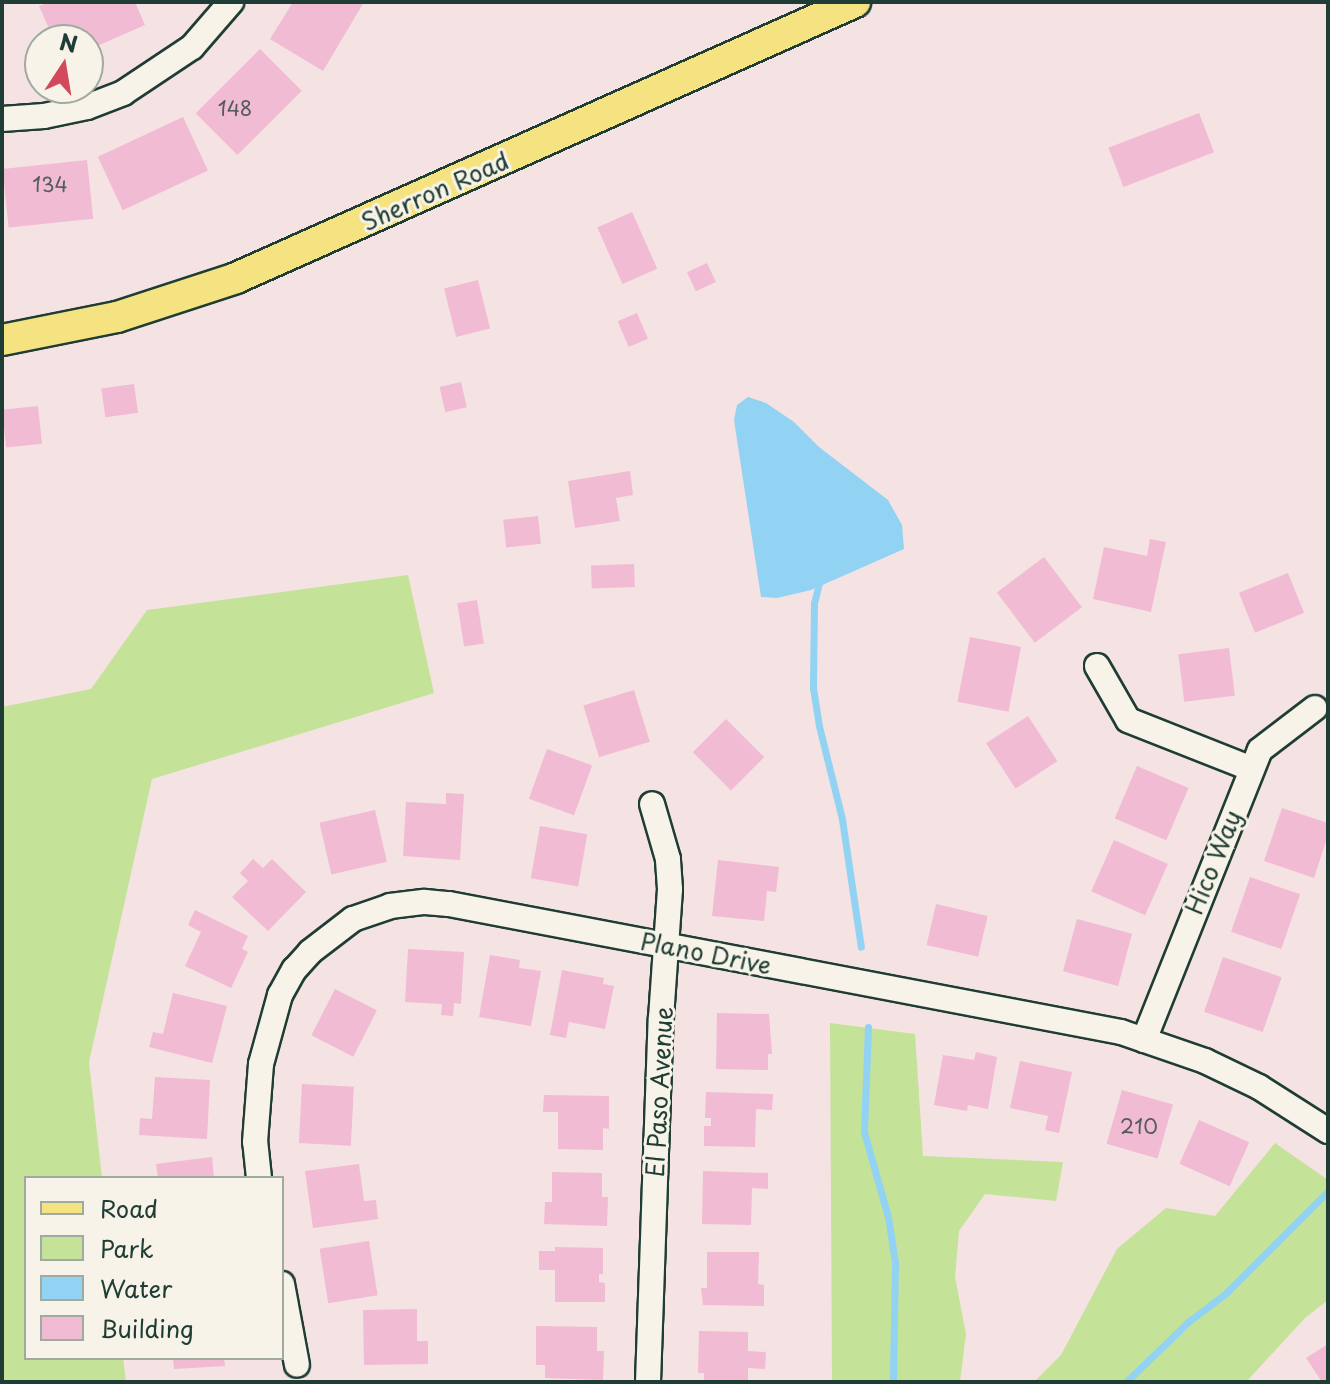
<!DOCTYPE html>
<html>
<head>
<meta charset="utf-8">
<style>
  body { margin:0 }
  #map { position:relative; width:1330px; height:1384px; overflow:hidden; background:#f5e2e2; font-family:"Playpen Sans",sans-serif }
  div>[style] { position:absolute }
  .green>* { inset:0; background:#c5e299 }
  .water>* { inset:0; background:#92d3f3 }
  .stream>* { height:7px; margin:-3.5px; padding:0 3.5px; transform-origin:3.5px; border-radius:3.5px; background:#92d3f3 }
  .building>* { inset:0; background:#f1bbd4; transform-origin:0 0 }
  .roads { filter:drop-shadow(2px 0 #1f3d34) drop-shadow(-2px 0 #1f3d34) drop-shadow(0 2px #1f3d34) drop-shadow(0 -2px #1f3d34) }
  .minor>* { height:24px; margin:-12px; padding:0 12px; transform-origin:12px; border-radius:12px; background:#f7f3e8 }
  .major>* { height:30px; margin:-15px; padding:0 15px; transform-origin:15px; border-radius:15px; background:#f5e382 }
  span { translate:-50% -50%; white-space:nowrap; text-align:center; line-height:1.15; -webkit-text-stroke:6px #f7f3e8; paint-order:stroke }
  .number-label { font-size:20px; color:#545c5c }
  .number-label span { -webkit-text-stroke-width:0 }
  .street-label { font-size:24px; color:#1f3d34 }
  .frame { position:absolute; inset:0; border:4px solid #1f3d34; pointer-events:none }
  .legend { position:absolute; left:24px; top:1176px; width:260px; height:184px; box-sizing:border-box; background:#f7f3e8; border:2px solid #a1aaa0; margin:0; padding:10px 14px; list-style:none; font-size:24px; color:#1f3d34 }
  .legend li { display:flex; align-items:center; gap:16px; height:40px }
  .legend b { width:40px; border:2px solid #a1aaa0 }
  .north { position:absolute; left:24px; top:24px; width:80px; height:80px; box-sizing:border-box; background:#f7f3e8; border:2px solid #a1aaa0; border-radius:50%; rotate:12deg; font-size:22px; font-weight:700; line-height:32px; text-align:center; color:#1f3d34 }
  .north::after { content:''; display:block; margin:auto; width:28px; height:36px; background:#d1495b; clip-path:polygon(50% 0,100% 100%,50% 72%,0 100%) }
</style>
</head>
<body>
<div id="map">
  <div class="green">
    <i style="clip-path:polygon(408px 575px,434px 693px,152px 779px,89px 1062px,102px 1178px,26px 1178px,26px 1358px,123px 1358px,126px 1382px,2px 1382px,2px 707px,91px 689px,147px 610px)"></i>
    <i style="clip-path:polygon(830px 1023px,915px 1034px,923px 1156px,1063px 1162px,1056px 1201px,985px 1194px,959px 1231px,955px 1277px,966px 1334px,960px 1382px,832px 1382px)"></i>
    <i style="clip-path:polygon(1275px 1143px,1328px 1180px,1328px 1300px,1305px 1318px,1246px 1382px,1034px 1382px,1061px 1355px,1117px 1249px,1166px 1208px,1215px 1216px)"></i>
  </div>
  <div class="water">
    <i style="clip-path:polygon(748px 397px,766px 403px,794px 422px,819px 447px,888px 500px,902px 525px,904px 549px,811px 590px,777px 598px,761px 597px,734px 420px,737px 405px)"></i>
  </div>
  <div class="stream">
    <i style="left:820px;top:579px;width:25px;rotate:104deg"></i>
    <i style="left:814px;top:603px;width:85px;rotate:90.7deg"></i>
    <i style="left:813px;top:688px;width:38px;rotate:81deg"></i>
    <i style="left:819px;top:726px;width:96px;rotate:76.1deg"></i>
    <i style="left:842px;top:819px;width:129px;rotate:81.6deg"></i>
    <i style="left:868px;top:1027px;width:105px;rotate:92.2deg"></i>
    <i style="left:864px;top:1132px;width:88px;rotate:74.2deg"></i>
    <i style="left:888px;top:1217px;width:46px;rotate:81.2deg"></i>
    <i style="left:895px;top:1262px;width:120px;rotate:91deg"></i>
    <i style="left:1126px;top:1382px;width:86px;rotate:-44.1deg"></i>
    <i style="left:1188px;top:1322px;width:48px;rotate:-37.3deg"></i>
    <i style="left:1226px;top:1293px;width:144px;rotate:-45deg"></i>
  </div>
  <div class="building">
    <i style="clip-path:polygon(50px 2px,135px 2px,145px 25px,88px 50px,88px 40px,54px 40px,39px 6px)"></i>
    <i style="clip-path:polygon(293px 2px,364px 2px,323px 71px,270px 39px)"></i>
    <i style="left:260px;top:49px;width:59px;height:91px;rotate:45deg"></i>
    <i style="left:1199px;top:113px;width:42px;height:97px;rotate:69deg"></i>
    <i style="left:183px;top:117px;width:59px;height:94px;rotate:65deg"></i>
    <i style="left:87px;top:160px;width:59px;height:85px;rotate:84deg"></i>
    <i style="left:632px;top:212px;width:62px;height:38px;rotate:66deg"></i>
    <i style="left:707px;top:263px;width:21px;height:22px;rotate:65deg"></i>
    <i style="left:478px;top:280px;width:50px;height:35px;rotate:76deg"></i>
    <i style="left:637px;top:313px;width:28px;height:21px;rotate:67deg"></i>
    <i style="left:461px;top:382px;width:26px;height:22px;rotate:77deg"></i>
    <i style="left:134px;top:384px;width:29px;height:33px;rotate:82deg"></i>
    <i style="left:38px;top:406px;width:38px;height:36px;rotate:84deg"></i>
    <i style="clip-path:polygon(630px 471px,633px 495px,616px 498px,620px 521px,575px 528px,568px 481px)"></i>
    <i style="left:538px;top:516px;width:28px;height:35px;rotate:84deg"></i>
    <i style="clip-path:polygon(1150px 539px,1166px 542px,1151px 612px,1093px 599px,1104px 547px,1147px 556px)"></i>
    <i style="left:1044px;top:557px;width:63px;height:59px;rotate:53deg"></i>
    <i style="left:634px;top:564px;width:23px;height:43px;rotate:88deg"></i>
    <i style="left:1288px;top:573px;width:43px;height:53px;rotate:68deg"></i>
    <i style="left:477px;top:600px;width:44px;height:20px;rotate:81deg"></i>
    <i style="left:970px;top:637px;width:52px;height:66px;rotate:11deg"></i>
    <i style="left:1229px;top:648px;width:48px;height:51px;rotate:83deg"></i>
    <i style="left:634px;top:690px;width:54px;height:53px;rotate:73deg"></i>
    <i style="left:1028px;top:716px;width:54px;height:50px;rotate:57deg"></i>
    <i style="left:726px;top:719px;width:54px;height:47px;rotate:45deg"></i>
    <i style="left:547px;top:749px;width:48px;height:53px;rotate:20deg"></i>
    <i style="left:1137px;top:766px;width:56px;height:57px;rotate:23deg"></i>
    <i style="clip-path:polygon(446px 793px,464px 794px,460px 860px,403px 856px,406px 802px,446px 804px)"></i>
    <i style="clip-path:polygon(1282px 808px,1328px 823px,1328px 835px,1314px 878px,1264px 861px)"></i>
    <i style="left:375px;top:810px;width:53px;height:57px;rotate:77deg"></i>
    <i style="left:540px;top:826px;width:48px;height:53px;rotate:10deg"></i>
    <i style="left:1114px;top:840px;width:59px;height:56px;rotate:24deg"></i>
    <i style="clip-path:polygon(253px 859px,263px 868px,272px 859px,306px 892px,268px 931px,232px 897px,248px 881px,240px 873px)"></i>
    <i style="clip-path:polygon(718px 860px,779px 867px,776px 892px,767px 891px,764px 921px,712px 916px)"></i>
    <i style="left:1250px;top:877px;width:53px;height:58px;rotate:19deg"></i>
    <i style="left:936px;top:904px;width:53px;height:42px;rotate:13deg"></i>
    <i style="clip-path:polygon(195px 910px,248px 936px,242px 949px,248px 952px,231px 988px,185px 966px,201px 932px,188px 925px)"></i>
    <i style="left:1077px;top:919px;width:57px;height:54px;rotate:15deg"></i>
    <i style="clip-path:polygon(408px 949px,464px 952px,461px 1004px,454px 1003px,453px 1016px,441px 1015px,442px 1004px,405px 1002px)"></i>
    <i style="clip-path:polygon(490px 955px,520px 960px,519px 968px,541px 971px,531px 1026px,479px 1017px)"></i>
    <i style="left:1223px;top:957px;width:62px;height:58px;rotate:19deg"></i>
    <i style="clip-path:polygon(562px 970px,604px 978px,603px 984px,614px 986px,605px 1029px,569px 1022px,566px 1038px,550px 1035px)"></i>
    <i style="left:335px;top:989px;width:47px;height:52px;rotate:27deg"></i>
    <i style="clip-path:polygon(173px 993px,227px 1006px,212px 1063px,149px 1047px,153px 1032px,163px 1034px)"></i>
    <i style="clip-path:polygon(717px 1013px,769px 1014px,772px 1054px,768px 1054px,768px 1070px,716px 1069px)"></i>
    <i style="clip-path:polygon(976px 1052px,997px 1057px,988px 1109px,968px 1105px,967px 1111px,934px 1105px,943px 1055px,974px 1060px)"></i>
    <i style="clip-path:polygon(1020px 1061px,1072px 1072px,1059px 1133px,1045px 1130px,1048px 1116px,1010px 1108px)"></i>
    <i style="clip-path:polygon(155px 1077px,210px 1080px,207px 1139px,139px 1135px,140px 1118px,152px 1119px)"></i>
    <i style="left:302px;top:1084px;width:52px;height:59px;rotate:3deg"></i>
    <i style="left:1122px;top:1090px;width:53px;height:56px;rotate:16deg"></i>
    <i style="clip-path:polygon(706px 1092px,773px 1094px,772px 1110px,756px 1109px,755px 1147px,704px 1146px,704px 1126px,711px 1126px,711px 1118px,705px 1118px)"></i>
    <i style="clip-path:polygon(544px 1095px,609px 1096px,609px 1129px,603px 1128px,603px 1150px,558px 1149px,558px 1112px,543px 1112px)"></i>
    <i style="left:1199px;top:1120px;width:55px;height:48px;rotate:24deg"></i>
    <i style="clip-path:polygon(212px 1157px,214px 1178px,158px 1178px,156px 1164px)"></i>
    <i style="clip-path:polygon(359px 1164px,364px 1201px,376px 1200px,378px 1219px,313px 1228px,305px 1171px)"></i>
    <i style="clip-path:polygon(703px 1171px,768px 1173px,768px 1189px,752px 1188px,751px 1225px,702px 1224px)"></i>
    <i style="clip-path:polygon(552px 1172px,602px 1173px,602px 1197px,608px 1197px,607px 1226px,544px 1224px,545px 1202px,552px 1202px)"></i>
    <i style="left:369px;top:1241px;width:55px;height:50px;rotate:81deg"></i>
    <i style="clip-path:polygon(555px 1247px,603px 1248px,603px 1274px,599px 1274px,599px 1282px,605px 1283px,605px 1302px,555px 1302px,555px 1270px,539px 1270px,539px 1251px,555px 1251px)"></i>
    <i style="clip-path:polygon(707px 1252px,759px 1252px,758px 1284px,764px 1285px,764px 1306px,703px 1305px,701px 1288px,707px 1288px)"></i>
    <i style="clip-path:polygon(417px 1309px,417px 1341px,428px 1341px,428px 1364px,364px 1365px,363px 1310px)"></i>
    <i style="clip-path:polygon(536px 1326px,597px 1327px,597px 1351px,604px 1351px,603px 1380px,545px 1378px,545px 1365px,536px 1365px)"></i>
    <i style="clip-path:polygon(699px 1331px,748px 1332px,748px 1351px,766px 1352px,765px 1369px,748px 1368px,748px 1382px,704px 1382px,704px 1373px,698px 1373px)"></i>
    <i style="clip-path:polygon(1328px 1344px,1328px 1382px,1322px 1382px,1306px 1358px)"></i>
    <i style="clip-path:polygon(173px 1358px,224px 1358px,225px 1366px,174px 1369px)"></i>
  </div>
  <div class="roads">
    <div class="minor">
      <i style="left:2px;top:119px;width:42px;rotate:-4.1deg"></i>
      <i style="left:44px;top:116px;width:44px;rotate:-11.8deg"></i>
      <i style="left:87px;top:107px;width:39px;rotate:-21deg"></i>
      <i style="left:123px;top:93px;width:83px;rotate:-33.7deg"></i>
      <i style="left:192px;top:47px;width:60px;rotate:-49.1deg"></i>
      <i style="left:1097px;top:666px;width:62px;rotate:60.1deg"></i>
      <i style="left:1128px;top:720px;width:133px;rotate:21.6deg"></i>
      <i style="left:1144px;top:1040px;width:312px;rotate:-68.2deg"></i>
      <i style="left:1260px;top:750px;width:69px;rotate:-37.4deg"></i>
      <i style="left:259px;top:1178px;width:36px;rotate:-96deg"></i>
      <i style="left:255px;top:1142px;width:78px;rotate:-85.6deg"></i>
      <i style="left:261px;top:1064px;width:72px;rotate:-74.6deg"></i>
      <i style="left:280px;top:995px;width:29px;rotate:-61deg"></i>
      <i style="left:294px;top:970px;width:24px;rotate:-48deg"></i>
      <i style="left:310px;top:952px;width:54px;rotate:-37.5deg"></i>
      <i style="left:353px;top:919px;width:39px;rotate:-19deg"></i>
      <i style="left:390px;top:906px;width:35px;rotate:-7deg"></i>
      <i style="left:425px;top:902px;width:24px;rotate:5deg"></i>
      <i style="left:449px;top:904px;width:684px;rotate:10.78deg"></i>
      <i style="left:1121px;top:1032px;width:89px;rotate:19deg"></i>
      <i style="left:1205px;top:1061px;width:60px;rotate:25.7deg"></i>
      <i style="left:1259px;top:1087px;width:82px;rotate:32.5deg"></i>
      <i style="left:282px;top:1284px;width:82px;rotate:79.5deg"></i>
      <i style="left:648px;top:1382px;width:364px;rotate:-88deg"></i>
      <i style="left:661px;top:1018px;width:129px;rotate:-86deg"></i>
      <i style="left:670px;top:889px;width:30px;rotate:-94deg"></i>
      <i style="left:668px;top:859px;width:57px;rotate:-106.2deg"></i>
    </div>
    <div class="major">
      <i style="left:2px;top:340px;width:117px;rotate:-11.3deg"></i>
      <i style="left:117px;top:317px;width:125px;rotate:-18.1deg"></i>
      <i style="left:236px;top:278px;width:678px;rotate:-24.03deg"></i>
    </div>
  </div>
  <div class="number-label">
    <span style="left:235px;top:108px">148</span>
    <span style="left:50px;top:184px">134</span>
    <span style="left:1139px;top:1126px">210</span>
  </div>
  <div class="street-label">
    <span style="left:435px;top:191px;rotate:-24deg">Sherron Road</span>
    <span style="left:1213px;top:862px;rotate:-68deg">Hico Way</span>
    <span style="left:706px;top:953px;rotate:11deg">Plano Drive</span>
    <span style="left:659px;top:1092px;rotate:-87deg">El Paso Avenue</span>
  </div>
  <div class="frame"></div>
  <ul class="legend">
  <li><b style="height:10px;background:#f5e382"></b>Road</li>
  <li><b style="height:22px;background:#c5e299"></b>Park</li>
  <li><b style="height:22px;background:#92d3f3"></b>Water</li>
  <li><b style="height:22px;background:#f1bbd4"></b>Building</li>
  </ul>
  <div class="north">N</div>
</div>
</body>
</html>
